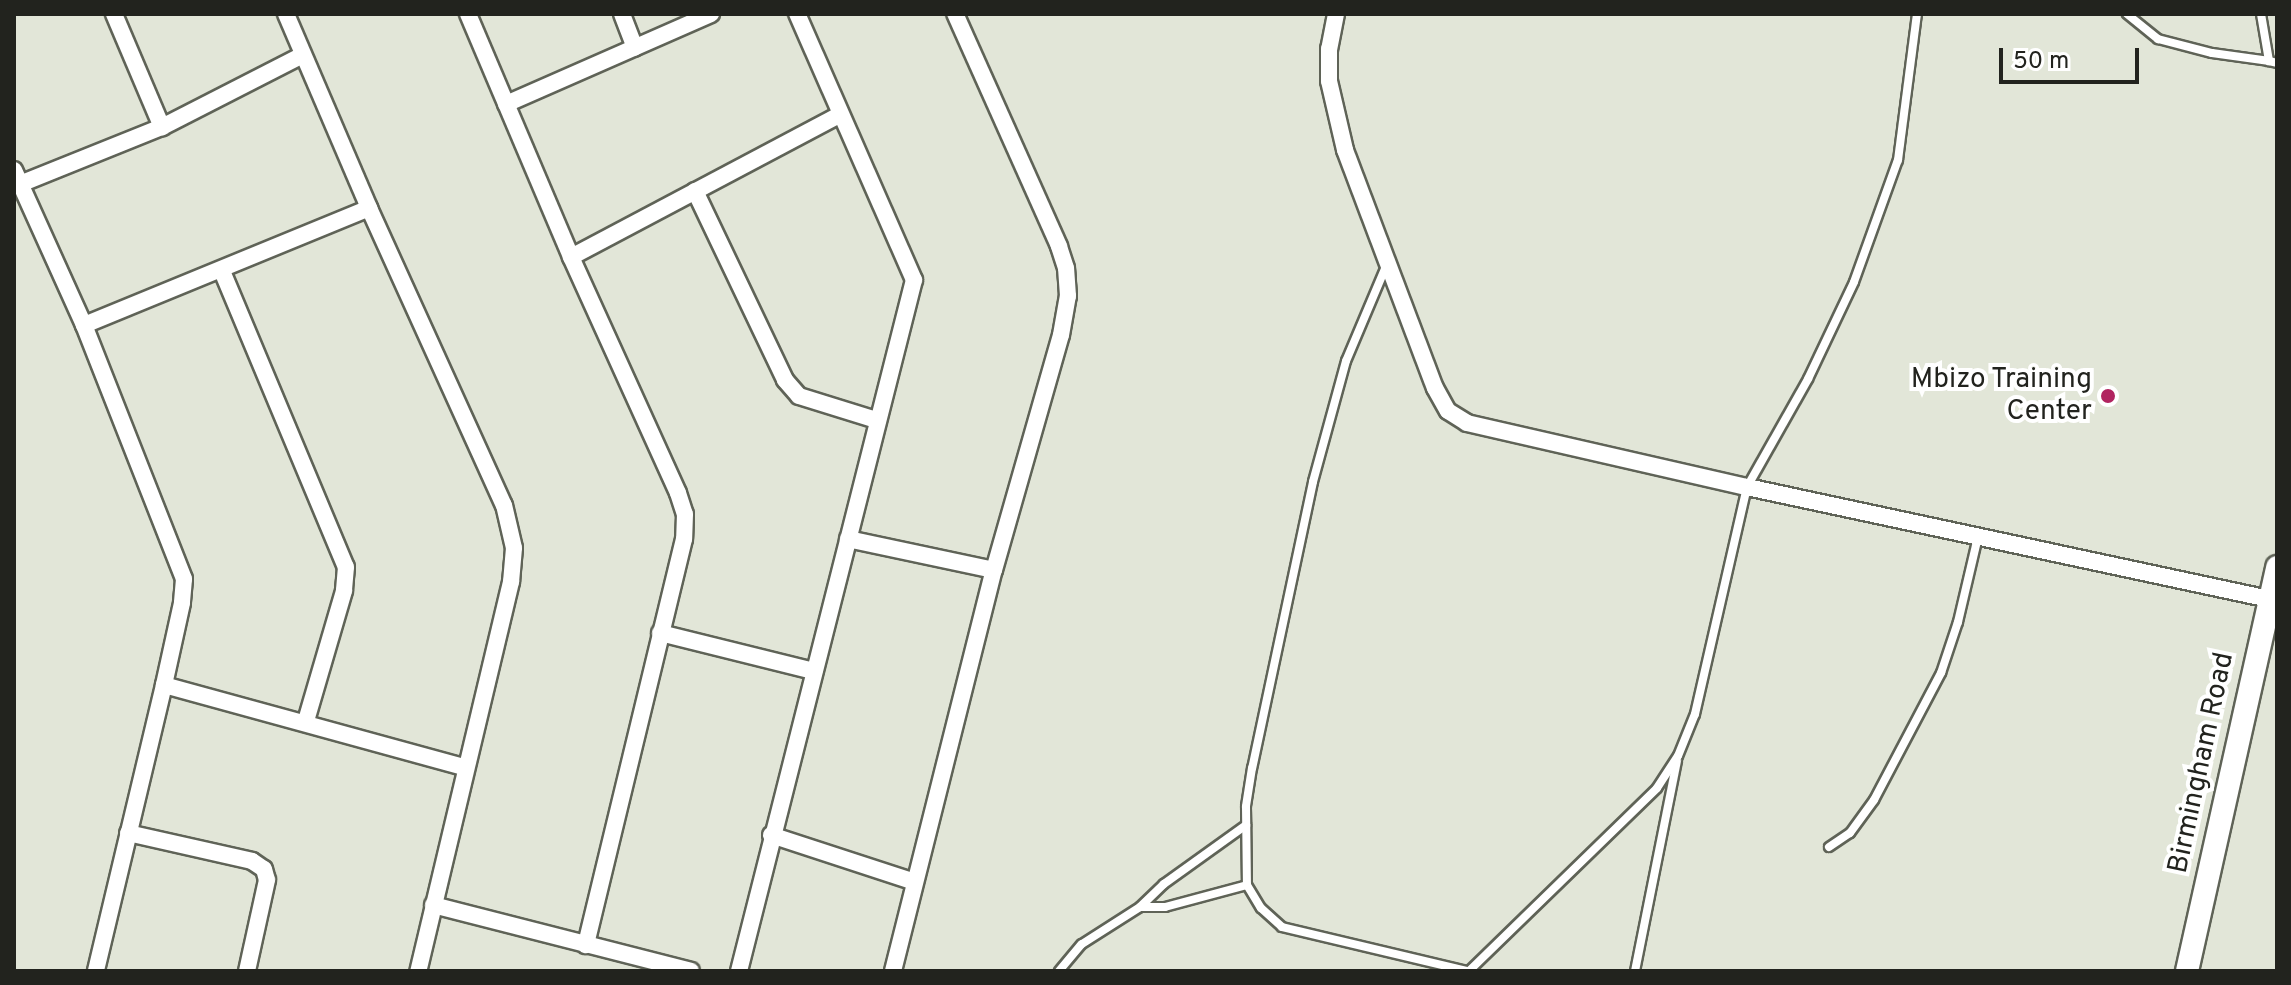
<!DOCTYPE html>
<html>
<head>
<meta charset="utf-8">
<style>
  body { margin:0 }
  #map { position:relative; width:2291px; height:985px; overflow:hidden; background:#e2e6d8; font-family:Overpass,sans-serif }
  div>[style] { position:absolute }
  .roads { filter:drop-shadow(2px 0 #5f6357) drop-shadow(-2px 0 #5f6357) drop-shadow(0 2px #5f6357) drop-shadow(0 -2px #5f6357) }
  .lane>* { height:8px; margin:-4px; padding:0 4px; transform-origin:4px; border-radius:4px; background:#fff }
  .street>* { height:16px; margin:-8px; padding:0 8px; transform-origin:8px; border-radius:8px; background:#fff }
  .secondary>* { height:22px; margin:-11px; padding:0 11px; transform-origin:11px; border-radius:11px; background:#fff }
  .dots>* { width:22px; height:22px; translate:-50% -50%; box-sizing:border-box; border:4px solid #fff; border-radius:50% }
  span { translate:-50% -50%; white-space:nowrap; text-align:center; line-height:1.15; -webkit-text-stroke:8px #fff; paint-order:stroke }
  .poi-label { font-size:28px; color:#22231e }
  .right { translate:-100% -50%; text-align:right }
  .street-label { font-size:28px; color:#22231e }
  .frame { position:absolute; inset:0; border:16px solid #22231e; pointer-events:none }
  .scale { position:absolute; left:1999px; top:48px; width:140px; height:36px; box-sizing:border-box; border:4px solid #22231e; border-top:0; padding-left:10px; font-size:24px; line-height:28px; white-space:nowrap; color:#22231e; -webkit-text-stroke:6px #fff; paint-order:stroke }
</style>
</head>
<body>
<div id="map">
  <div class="roads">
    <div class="lane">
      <i style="left:2127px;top:14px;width:40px;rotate:39deg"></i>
      <i style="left:2158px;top:39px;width:56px;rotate:14.5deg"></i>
      <i style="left:2212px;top:53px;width:58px;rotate:8deg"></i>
      <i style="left:2261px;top:14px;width:48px;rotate:80.3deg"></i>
      <i style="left:2269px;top:61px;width:8px;rotate:14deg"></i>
      <i style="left:1387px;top:264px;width:105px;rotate:112.9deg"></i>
      <i style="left:1346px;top:361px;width:125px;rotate:105.3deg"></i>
      <i style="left:1313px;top:482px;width:292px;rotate:102deg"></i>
      <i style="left:1252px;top:768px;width:39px;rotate:99deg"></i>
      <i style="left:1246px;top:807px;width:78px;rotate:89.3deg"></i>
      <i style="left:1247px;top:885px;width:27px;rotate:59deg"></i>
      <i style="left:1261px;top:908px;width:28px;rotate:42deg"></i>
      <i style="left:1282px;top:927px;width:190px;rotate:13.4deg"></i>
      <i style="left:1829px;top:847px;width:25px;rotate:-34deg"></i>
      <i style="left:1850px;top:833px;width:41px;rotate:-54deg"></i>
      <i style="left:1874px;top:800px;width:144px;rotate:-62.2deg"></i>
      <i style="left:1941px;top:673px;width:54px;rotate:-71.6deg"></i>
      <i style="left:1958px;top:622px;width:87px;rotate:-76.8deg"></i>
      <i style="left:1141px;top:907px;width:24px"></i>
      <i style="left:1165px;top:907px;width:85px;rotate:-15deg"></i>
      <i style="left:1059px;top:971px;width:35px;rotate:-50deg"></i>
      <i style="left:1082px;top:944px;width:69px;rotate:-32.5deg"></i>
      <i style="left:1140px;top:907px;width:33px;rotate:-44deg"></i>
      <i style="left:1164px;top:884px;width:101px;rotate:-35.7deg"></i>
      <i style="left:1469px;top:971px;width:262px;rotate:-44.2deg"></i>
      <i style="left:1657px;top:788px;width:38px;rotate:-57deg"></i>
      <i style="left:1678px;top:756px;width:45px;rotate:-68deg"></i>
      <i style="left:1695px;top:714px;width:233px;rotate:-77.1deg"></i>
      <i style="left:1747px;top:487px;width:124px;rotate:-60.5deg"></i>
      <i style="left:1808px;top:379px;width:107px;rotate:-64.6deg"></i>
      <i style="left:1854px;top:282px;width:130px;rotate:-70.2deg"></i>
      <i style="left:1898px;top:160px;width:147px;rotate:-82.6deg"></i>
      <i style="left:1635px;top:971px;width:214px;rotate:-78.7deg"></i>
    </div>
    <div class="street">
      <i style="left:114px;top:14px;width:123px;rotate:67deg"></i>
      <i style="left:286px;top:14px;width:211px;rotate:66.8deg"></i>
      <i style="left:369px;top:208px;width:326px;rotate:65.6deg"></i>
      <i style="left:504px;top:505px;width:44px;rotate:76.9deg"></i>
      <i style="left:514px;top:548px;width:34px;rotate:95deg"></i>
      <i style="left:511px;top:582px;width:400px;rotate:103.4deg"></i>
      <i style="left:468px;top:14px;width:264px;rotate:67deg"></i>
      <i style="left:571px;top:257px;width:259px;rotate:65.6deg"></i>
      <i style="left:678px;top:493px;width:22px;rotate:72deg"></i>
      <i style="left:685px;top:514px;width:25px;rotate:92deg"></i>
      <i style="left:684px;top:539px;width:418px;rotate:103.6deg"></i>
      <i style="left:622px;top:14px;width:36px;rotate:69deg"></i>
      <i style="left:1336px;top:14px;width:36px;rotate:101deg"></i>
      <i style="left:1329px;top:49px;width:32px;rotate:90deg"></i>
      <i style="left:1329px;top:81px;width:71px;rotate:76.9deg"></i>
      <i style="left:1345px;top:150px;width:254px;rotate:69.3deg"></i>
      <i style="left:1435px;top:388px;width:26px;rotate:61deg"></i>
      <i style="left:1448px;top:411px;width:22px;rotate:32deg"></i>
      <i style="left:1467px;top:423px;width:287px;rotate:12.9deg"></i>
      <i style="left:1747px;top:487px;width:534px;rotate:12.11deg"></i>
      <i style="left:506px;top:104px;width:224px;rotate:-23.7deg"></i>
      <i style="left:14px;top:170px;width:170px;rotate:65.7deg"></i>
      <i style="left:84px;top:325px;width:273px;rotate:68.5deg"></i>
      <i style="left:184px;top:579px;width:24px;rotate:95deg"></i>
      <i style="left:182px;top:603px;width:84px;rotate:102.4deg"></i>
      <i style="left:164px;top:685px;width:294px;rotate:103.4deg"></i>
      <i style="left:20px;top:184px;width:153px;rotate:-21.9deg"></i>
      <i style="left:162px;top:127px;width:158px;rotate:-27.1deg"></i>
      <i style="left:695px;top:191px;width:209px;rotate:64.5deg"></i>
      <i style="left:785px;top:380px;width:21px;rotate:49deg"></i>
      <i style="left:799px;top:396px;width:81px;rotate:17.3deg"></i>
      <i style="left:571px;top:257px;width:303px;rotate:-27.9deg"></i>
      <i style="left:222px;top:271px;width:321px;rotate:67.3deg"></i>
      <i style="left:346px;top:567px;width:24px;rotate:95deg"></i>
      <i style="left:344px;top:591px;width:135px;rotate:106.3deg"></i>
      <i style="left:84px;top:325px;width:308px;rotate:-22.3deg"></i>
      <i style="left:848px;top:539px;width:149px;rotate:12deg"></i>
      <i style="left:660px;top:633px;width:159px;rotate:13.9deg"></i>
      <i style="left:164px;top:685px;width:311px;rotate:15.3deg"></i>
      <i style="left:128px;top:833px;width:127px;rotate:12.7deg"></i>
      <i style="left:252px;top:861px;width:14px;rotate:34deg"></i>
      <i style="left:264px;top:869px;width:11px;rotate:75deg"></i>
      <i style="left:267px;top:880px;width:93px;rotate:102.4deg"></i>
      <i style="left:771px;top:835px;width:151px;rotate:18.1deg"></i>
      <i style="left:433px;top:905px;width:266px;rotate:14.3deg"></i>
      <i style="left:739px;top:971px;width:713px;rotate:-75.79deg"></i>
      <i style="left:914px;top:280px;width:291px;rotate:-113.7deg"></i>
      <i style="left:893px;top:971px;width:414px;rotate:-75.9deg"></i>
      <i style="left:994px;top:570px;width:244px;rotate:-74.1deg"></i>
      <i style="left:1061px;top:335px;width:40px;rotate:-80deg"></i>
      <i style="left:1068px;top:296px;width:28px;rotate:-94deg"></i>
      <i style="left:1066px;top:268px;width:23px;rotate:-108deg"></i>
      <i style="left:1059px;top:246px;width:254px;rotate:-114.1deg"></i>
    </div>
    <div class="secondary">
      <i style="left:2187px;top:971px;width:414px;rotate:-77.4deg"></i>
    </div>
  </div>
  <div class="dots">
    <i style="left:2108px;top:396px;background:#b12460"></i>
  </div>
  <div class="poi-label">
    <span class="right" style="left:2092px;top:396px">Mbizo Training<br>Center</span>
  </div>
  <div class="street-label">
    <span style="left:2202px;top:763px;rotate:-78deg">Birmingham Road</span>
  </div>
  <div class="frame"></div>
  <div class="scale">50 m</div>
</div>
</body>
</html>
